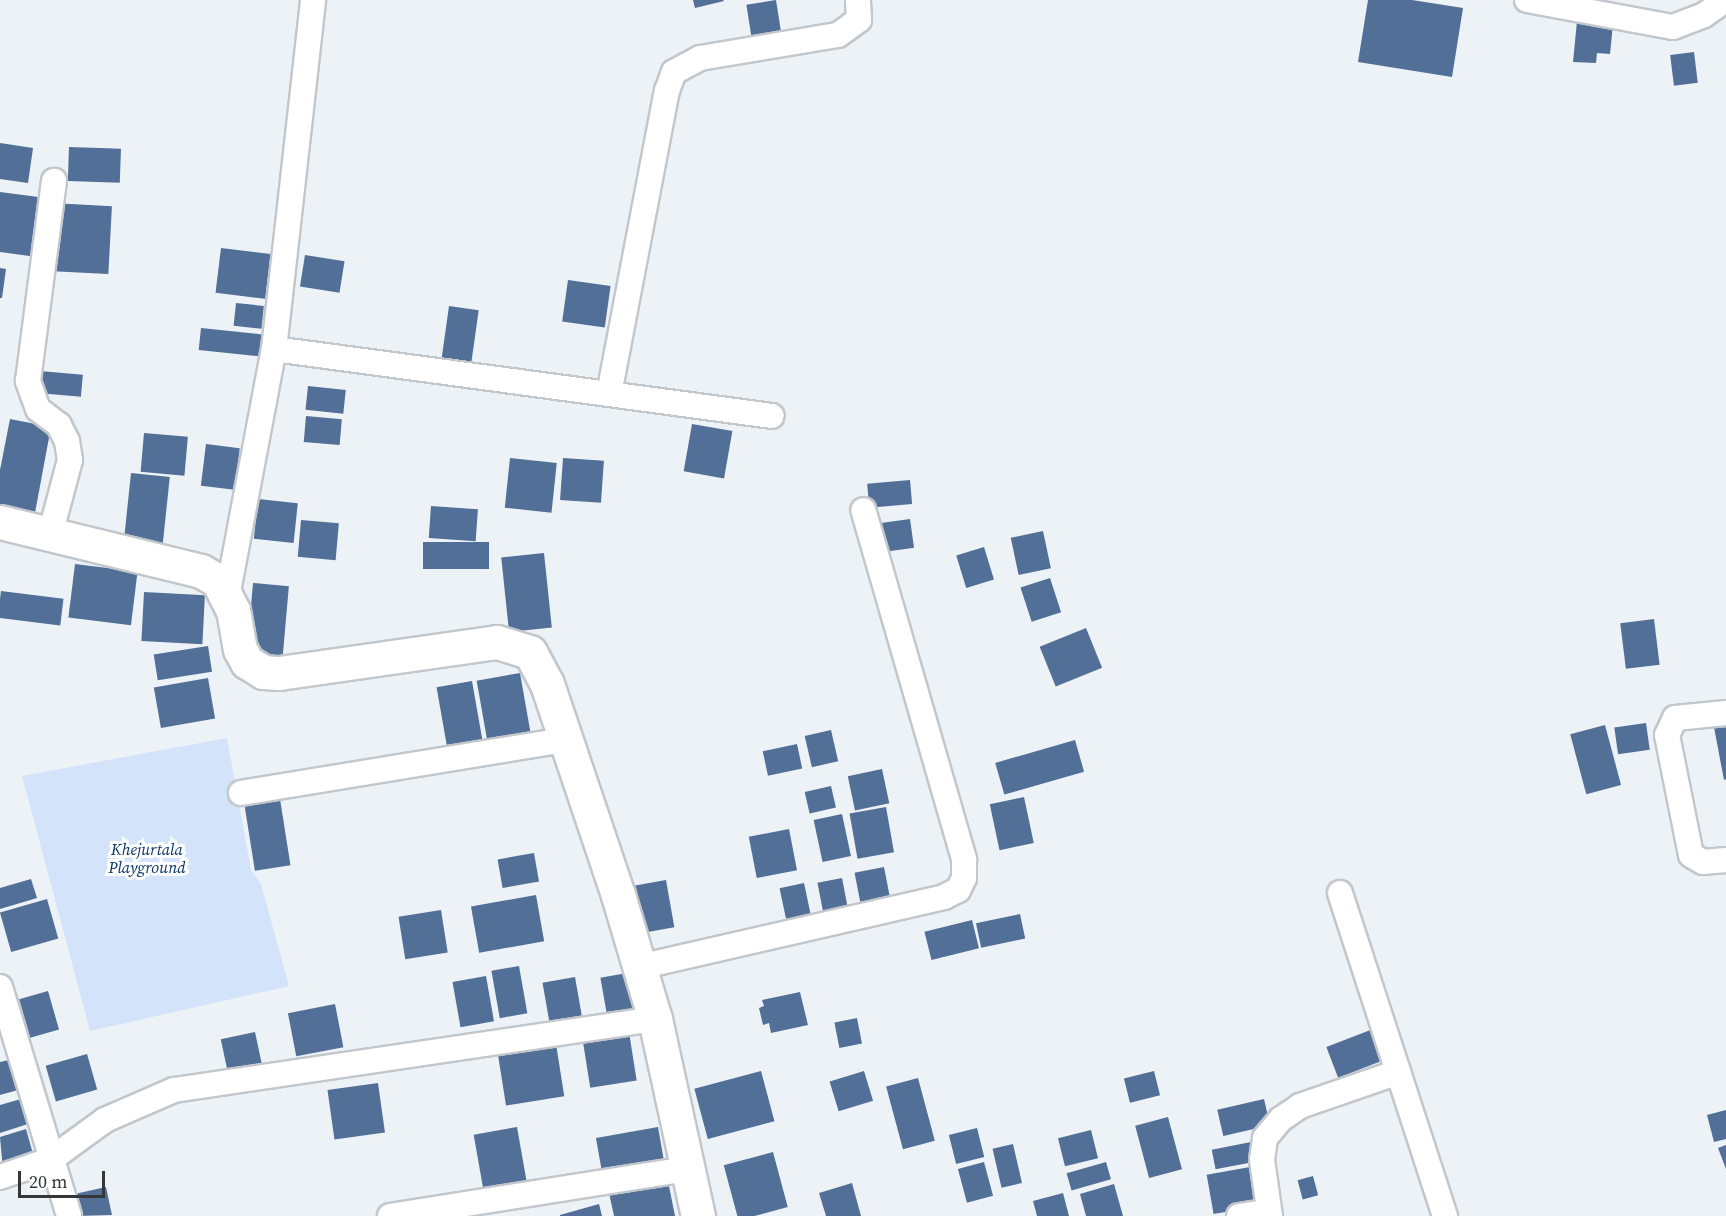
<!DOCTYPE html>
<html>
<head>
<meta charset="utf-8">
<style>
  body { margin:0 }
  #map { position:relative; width:1726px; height:1216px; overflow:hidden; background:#edf2f7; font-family:"Source Serif 4",serif }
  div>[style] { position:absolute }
  .green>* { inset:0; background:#d3e3f9 }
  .building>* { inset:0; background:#516f97; transform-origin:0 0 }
  .roads { filter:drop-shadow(2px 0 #c2c7cc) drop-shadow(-2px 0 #c2c7cc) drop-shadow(0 2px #c2c7cc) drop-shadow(0 -2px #c2c7cc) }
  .street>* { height:24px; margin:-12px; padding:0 12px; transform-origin:12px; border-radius:12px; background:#fff }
  .secondary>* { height:33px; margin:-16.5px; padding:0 16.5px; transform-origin:16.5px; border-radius:16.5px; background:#fff }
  span { translate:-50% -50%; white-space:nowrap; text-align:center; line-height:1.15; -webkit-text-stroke:6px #fff; paint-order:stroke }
  .park-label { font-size:16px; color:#093468; font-style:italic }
  .scale { position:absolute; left:18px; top:1171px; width:87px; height:27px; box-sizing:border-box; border:3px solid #343638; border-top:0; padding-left:8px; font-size:18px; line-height:21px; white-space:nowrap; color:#343638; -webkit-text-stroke:4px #fff; paint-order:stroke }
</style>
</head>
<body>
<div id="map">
  <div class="green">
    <i style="clip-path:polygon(227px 738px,251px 870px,261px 884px,289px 986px,90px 1031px,22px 776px)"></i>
  </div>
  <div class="building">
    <i style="clip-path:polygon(693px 0,723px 0,724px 1px,695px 8px)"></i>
    <i style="left:776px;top:0;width:43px;height:30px;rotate:81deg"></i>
    <i style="clip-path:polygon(1368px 0,1412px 0,1463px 8px,1452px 77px,1358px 62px)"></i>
    <i style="clip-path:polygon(1577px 21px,1613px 24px,1610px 54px,1597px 53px,1596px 63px,1573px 62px)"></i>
    <i style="left:1694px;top:52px;width:31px;height:24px;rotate:83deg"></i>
    <i style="clip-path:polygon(0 143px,33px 148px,28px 183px,0 179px)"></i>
    <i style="left:69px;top:147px;width:52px;height:34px;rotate:2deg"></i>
    <i style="clip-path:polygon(0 192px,46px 198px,37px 257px,0 252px)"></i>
    <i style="left:52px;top:203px;width:60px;height:68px;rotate:3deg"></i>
    <i style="left:221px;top:248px;width:50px;height:45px;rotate:7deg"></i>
    <i style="left:305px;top:255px;width:40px;height:32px;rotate:9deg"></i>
    <i style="clip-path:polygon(0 268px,6px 269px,2px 298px,0 298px)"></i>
    <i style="left:568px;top:280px;width:43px;height:42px;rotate:8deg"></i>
    <i style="left:236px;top:303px;width:28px;height:23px;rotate:6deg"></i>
    <i style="left:449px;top:306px;width:30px;height:64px;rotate:8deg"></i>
    <i style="left:201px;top:328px;width:64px;height:22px;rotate:6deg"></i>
    <i style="left:40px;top:371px;width:43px;height:22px;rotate:5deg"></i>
    <i style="left:308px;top:386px;width:38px;height:24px;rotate:6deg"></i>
    <i style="left:306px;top:416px;width:36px;height:26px;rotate:5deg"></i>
    <i style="clip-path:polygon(10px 419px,51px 427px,34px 518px,0 511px,0 470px)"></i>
    <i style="left:692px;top:424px;width:41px;height:48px;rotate:10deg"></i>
    <i style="left:144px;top:433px;width:44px;height:39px;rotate:5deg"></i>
    <i style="left:206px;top:444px;width:34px;height:42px;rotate:7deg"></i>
    <i style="left:510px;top:458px;width:47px;height:50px;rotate:6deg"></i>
    <i style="left:563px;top:458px;width:41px;height:42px;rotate:4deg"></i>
    <i style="left:131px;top:473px;width:39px;height:67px;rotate:6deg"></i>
    <i style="left:910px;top:480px;width:24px;height:43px;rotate:85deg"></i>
    <i style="left:258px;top:499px;width:40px;height:40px;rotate:6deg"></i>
    <i style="left:431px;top:506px;width:47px;height:32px;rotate:4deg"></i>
    <i style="left:910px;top:519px;width:29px;height:31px;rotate:82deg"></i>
    <i style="left:301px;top:520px;width:38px;height:37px;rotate:5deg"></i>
    <i style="left:1043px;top:531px;width:38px;height:33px;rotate:78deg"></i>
    <i style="left:489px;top:542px;width:27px;height:66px;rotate:90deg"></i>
    <i style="left:984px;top:547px;width:34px;height:29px;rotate:73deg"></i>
    <i style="left:544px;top:553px;width:75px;height:43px;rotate:84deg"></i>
    <i style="left:75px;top:564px;width:63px;height:54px;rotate:7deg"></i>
    <i style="left:1050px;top:578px;width:36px;height:31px;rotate:72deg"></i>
    <i style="left:253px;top:583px;width:36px;height:70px;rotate:5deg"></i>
    <i style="left:1px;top:591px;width:63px;height:27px;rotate:7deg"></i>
    <i style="left:144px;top:592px;width:61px;height:49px;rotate:3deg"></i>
    <i style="left:1654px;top:619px;width:46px;height:34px;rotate:83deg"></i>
    <i style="left:1086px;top:628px;width:43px;height:50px;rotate:68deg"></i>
    <i style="left:208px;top:646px;width:26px;height:55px;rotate:81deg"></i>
    <i style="left:520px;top:673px;width:65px;height:44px;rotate:80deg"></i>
    <i style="left:208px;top:678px;width:41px;height:55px;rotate:80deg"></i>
    <i style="left:472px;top:681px;width:61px;height:36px;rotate:80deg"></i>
    <i style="clip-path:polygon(1726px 720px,1726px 779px,1724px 780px,1713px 722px)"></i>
    <i style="left:1646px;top:723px;width:27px;height:32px;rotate:82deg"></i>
    <i style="left:1605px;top:725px;width:62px;height:36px;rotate:75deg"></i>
    <i style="left:831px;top:730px;width:32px;height:27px;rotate:77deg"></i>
    <i style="left:1075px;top:740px;width:33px;height:83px;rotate:74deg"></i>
    <i style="left:797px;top:744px;width:25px;height:35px;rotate:78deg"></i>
    <i style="left:882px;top:769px;width:35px;height:35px;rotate:78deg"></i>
    <i style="left:831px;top:786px;width:22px;height:27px;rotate:77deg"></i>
    <i style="left:1024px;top:797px;width:47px;height:35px;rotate:78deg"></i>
    <i style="left:280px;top:799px;width:67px;height:36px;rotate:81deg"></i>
    <i style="left:886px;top:807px;width:46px;height:37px;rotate:80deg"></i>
    <i style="left:842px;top:814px;width:43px;height:29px;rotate:78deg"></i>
    <i style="left:789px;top:829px;width:42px;height:41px;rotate:79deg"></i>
    <i style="left:534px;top:853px;width:29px;height:37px;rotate:80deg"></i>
    <i style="left:884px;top:867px;width:36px;height:30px;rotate:79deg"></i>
    <i style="left:842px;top:878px;width:31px;height:25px;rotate:79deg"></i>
    <i style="clip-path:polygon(31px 879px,37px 898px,0 909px,0 888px)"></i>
    <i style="left:666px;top:880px;width:48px;height:37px;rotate:80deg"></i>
    <i style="left:804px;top:883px;width:35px;height:25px;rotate:78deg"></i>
    <i style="left:536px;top:895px;width:47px;height:66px;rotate:80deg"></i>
    <i style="left:47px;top:899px;width:41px;height:49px;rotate:74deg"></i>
    <i style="left:441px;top:910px;width:43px;height:43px;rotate:81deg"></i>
    <i style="left:1020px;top:914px;width:25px;height:45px;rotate:78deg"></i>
    <i style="left:972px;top:920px;width:29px;height:49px;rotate:76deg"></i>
    <i style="left:519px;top:966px;width:48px;height:28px;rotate:80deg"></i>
    <i style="left:627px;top:973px;width:39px;height:27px;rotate:80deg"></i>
    <i style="left:486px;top:976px;width:46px;height:34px;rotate:80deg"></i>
    <i style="left:575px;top:977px;width:39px;height:33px;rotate:80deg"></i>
    <i style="left:48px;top:991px;width:40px;height:30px;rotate:74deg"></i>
    <i style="clip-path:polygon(800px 992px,808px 1025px,771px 1033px,769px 1023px,763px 1025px,759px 1008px,764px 1006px,762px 1000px)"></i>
    <i style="left:335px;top:1004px;width:44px;height:48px;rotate:79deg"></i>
    <i style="left:857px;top:1018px;width:26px;height:23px;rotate:79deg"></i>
    <i style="left:1373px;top:1029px;width:33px;height:50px;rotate:69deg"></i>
    <i style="left:255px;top:1032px;width:42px;height:35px;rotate:78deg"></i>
    <i style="left:629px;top:1032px;width:49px;height:47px;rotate:81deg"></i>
    <i style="left:556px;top:1044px;width:53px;height:59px;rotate:81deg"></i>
    <i style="left:87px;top:1054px;width:37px;height:43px;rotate:74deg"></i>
    <i style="clip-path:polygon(9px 1060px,18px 1090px,0 1095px,0 1062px)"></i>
    <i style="left:761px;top:1071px;width:52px;height:69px;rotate:75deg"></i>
    <i style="left:864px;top:1071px;width:31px;height:36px;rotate:73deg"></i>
    <i style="left:1154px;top:1071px;width:25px;height:31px;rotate:76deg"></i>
    <i style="left:918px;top:1078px;width:65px;height:33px;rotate:75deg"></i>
    <i style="left:378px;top:1083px;width:50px;height:51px;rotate:82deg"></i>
    <i style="clip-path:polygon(21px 1099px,28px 1124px,0 1133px,0 1105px)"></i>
    <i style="left:1264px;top:1099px;width:27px;height:48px;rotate:77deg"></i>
    <i style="clip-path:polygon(1726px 1110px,1726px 1139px,1714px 1142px,1707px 1115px)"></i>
    <i style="left:1168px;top:1117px;width:54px;height:34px;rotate:75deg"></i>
    <i style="left:517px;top:1127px;width:63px;height:44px;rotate:80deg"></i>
    <i style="left:658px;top:1127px;width:42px;height:63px;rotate:80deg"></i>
    <i style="left:977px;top:1128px;width:30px;height:29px;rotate:76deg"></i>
    <i style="clip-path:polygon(26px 1129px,35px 1161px,3px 1170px,0 1137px)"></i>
    <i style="left:1091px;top:1130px;width:29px;height:34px;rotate:76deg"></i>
    <i style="left:1251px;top:1142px;width:20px;height:40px;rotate:79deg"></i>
    <i style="left:1013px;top:1144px;width:40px;height:21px;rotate:77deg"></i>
    <i style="clip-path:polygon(1726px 1145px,1726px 1169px,1718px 1148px)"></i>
    <i style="left:773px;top:1152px;width:57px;height:51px;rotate:75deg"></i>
    <i style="left:984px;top:1162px;width:35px;height:27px;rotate:75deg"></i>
    <i style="left:1106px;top:1162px;width:18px;height:41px;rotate:74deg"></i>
    <i style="left:1250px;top:1167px;width:40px;height:44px;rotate:80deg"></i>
    <i style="left:1313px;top:1176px;width:20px;height:16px;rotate:75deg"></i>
    <i style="clip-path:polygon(668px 1181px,675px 1216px,614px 1216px,609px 1193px)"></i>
    <i style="clip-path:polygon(852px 1183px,861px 1216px,826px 1216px,819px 1193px)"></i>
    <i style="clip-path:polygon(1114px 1184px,1123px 1216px,1086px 1216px,1080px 1194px)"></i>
    <i style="clip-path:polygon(106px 1187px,112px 1215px,75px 1216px,70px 1195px)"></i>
    <i style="clip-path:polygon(1063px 1193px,1069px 1216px,1037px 1216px,1033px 1201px)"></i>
    <i style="clip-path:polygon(599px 1204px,602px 1216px,560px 1216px,560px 1215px)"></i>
  </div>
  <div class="roads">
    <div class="street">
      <i style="left:1527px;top:0;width:148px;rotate:10.5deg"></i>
      <i style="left:1673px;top:27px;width:33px;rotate:-21deg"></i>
      <i style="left:1704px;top:15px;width:21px;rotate:-35deg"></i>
      <i style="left:274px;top:349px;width:502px;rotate:7.66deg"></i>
      <i style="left:609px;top:394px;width:309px;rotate:-79.2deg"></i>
      <i style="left:667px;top:91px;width:20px;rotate:-70deg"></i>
      <i style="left:674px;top:72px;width:30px;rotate:-28deg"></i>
      <i style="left:700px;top:58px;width:140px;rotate:-9.5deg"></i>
      <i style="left:838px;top:35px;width:26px;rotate:-36deg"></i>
      <i style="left:859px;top:20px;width:20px;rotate:-93deg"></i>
      <i style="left:50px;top:535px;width:78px;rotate:-75.1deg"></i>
      <i style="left:70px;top:460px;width:19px;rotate:-99deg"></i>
      <i style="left:67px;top:441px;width:18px;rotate:-117deg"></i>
      <i style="left:59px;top:425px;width:26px;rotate:-143deg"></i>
      <i style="left:38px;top:409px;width:30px;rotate:-110deg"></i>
      <i style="left:28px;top:381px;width:202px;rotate:-82.6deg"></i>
      <i style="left:227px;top:597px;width:252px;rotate:-79.3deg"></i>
      <i style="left:274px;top:349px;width:351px;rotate:-83.6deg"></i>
      <i style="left:1726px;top:713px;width:51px;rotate:174.4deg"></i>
      <i style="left:1675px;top:718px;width:19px;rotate:115deg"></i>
      <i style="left:1667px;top:735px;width:122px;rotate:78.7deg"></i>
      <i style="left:1691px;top:855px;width:14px;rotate:30deg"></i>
      <i style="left:1703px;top:862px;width:23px;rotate:-5deg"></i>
      <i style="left:241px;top:793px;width:327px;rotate:-9.3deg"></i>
      <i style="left:1340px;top:893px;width:340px;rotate:72deg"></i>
      <i style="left:639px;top:967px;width:313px;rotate:-12.9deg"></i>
      <i style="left:944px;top:897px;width:16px;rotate:-27deg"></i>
      <i style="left:958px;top:890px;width:13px;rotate:-63deg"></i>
      <i style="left:964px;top:878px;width:19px;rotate:-90deg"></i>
      <i style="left:964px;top:859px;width:363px;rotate:-106.1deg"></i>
      <i style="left:0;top:987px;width:239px;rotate:73.2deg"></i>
      <i style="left:0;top:1177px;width:53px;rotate:-18.8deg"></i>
      <i style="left:50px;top:1160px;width:68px;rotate:-36deg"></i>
      <i style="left:105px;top:1120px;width:75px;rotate:-23.5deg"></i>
      <i style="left:174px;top:1090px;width:486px;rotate:-8.4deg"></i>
      <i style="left:390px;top:1216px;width:302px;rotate:-9deg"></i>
      <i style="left:1239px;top:1216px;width:30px;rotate:-9deg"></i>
      <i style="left:1270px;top:1216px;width:57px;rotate:-98.1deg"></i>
      <i style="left:1262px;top:1160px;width:22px;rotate:-82deg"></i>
      <i style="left:1265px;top:1138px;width:25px;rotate:-50deg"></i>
      <i style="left:1281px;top:1119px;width:23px;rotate:-34deg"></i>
      <i style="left:1300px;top:1106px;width:104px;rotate:-19.1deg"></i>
    </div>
    <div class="secondary">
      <i style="left:0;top:522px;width:207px;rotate:13.7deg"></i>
      <i style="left:201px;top:571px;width:20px;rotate:30deg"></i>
      <i style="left:218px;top:581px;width:33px;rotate:63deg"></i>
      <i style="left:233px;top:610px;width:40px;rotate:80deg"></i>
      <i style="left:240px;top:649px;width:15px;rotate:62deg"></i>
      <i style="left:247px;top:662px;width:19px;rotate:32deg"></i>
      <i style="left:263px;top:672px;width:16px;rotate:4deg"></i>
      <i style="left:279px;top:673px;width:220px;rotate:-8.1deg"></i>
      <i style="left:497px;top:642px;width:34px;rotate:17deg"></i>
      <i style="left:530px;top:652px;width:36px;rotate:62deg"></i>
      <i style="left:547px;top:684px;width:223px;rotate:71.4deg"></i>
      <i style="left:618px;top:895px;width:129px;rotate:73.4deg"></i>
      <i style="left:655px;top:1019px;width:202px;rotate:77.7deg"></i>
    </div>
  </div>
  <div class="park-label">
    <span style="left:147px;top:858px">Khejurtala<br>Playground</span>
  </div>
  <div class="scale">20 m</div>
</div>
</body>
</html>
